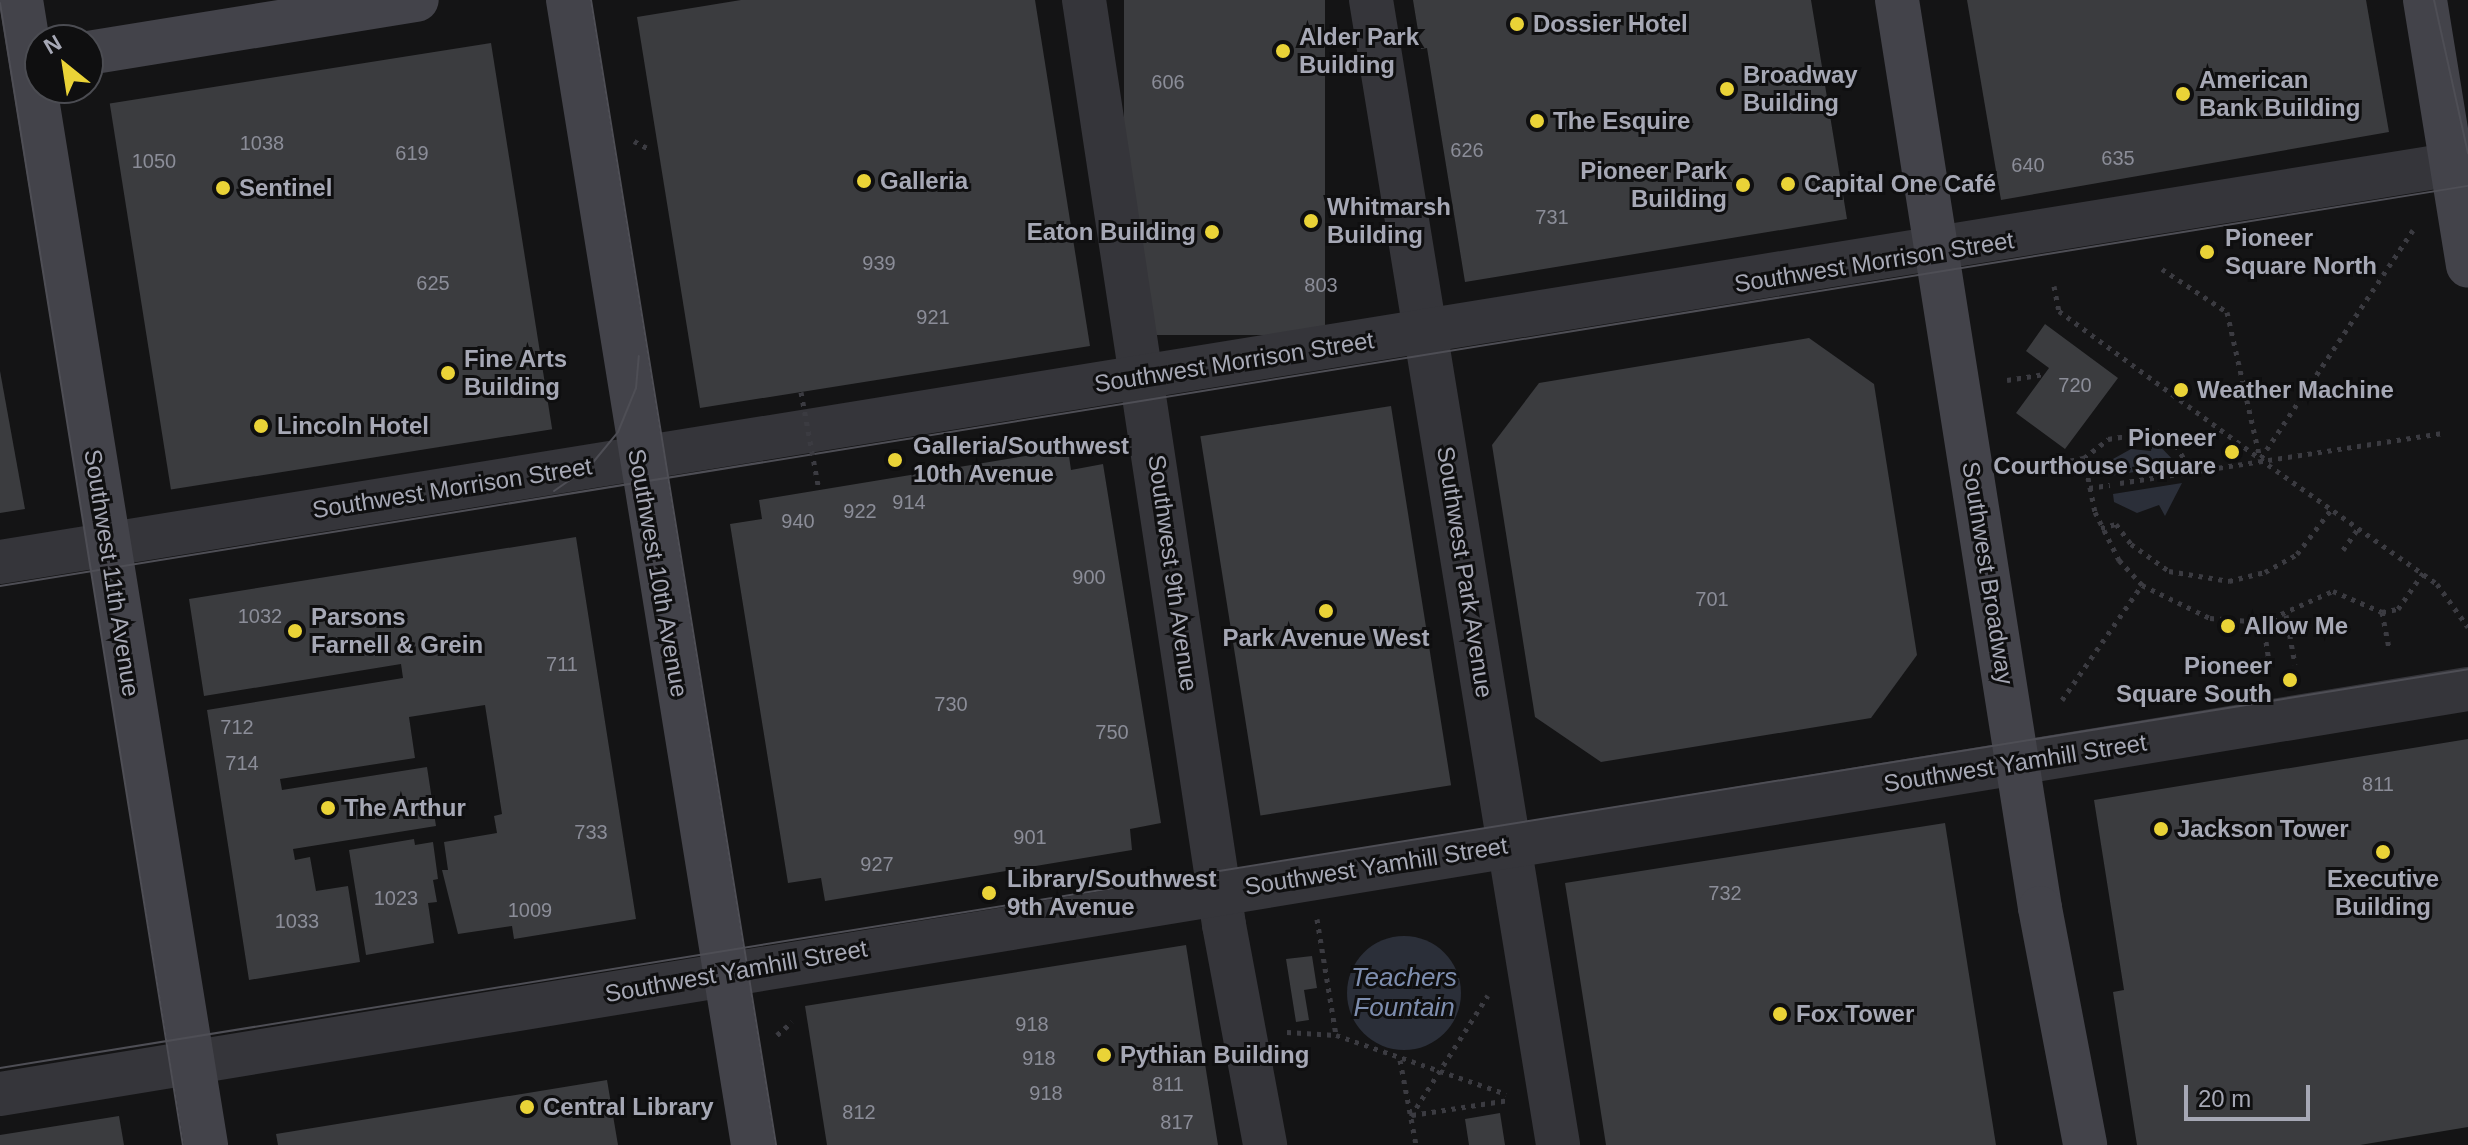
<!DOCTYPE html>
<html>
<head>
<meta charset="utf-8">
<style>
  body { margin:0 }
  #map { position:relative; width:2468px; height:1145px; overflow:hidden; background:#141415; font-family:Helvetica,sans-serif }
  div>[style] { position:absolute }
  .water>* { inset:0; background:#2b2f39 }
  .round { border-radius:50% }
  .building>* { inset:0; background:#3b3c3f; transform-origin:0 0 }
  .path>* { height:5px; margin-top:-2.5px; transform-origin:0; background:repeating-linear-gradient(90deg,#3b3b41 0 4px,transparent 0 10px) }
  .street>* { height:44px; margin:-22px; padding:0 22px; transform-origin:22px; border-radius:22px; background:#35353a }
  .secondary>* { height:44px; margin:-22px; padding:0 22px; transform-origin:22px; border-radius:22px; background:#43434a }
  .tram>* { height:2px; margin:-1px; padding:0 1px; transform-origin:1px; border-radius:1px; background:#4e4e55 }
  .path-bridge>* { height:5px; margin-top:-2.5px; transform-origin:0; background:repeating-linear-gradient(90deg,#3b3b41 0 4px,transparent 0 10px) }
  .dots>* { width:22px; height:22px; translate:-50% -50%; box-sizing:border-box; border:4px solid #0f0f10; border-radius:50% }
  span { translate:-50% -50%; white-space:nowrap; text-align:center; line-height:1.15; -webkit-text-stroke:6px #0f0f10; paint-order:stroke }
  .number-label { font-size:20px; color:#8b8d98 }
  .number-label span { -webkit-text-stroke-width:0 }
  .poi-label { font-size:24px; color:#a6a8b5; font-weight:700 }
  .left { translate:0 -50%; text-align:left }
  .right { translate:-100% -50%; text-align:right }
  .street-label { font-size:24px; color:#a6a8b5 }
  .water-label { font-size:26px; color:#7e8eaf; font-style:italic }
  .north { position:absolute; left:24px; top:24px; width:80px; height:80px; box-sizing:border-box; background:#0f0f10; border:2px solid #4b4c52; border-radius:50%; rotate:330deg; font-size:22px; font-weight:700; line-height:32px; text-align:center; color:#a6a8b5 }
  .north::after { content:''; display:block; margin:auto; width:28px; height:36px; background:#ead337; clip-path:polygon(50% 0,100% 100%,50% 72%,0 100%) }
  .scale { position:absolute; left:2184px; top:1085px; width:126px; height:36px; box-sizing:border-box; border:4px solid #a6a8b5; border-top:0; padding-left:10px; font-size:24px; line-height:28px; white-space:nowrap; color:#a6a8b5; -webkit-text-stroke:6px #0f0f10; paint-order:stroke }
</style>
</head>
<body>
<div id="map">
  <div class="water">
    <i style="clip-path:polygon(2153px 439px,2178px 465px,2110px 476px,2113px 459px,2131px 449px,2151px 451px)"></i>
    <i style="clip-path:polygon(2182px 483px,2165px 516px,2159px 505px,2137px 513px,2114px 502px,2113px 494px)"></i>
    <i class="round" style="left:1347px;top:936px;width:114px;height:114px"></i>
  </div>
  <div class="building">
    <i style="clip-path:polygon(741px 0,1035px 0,1090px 346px,700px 408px,637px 17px)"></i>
    <i style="left:1124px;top:0;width:201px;height:335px"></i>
    <i style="clip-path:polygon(1413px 0,1811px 0,1847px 219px,1465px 282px,1427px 48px,1421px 49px)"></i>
    <i style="clip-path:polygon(1967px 0,2366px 0,2389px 132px,2001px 200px)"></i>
    <i style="left:491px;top:43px;width:391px;height:386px;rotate:81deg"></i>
    <i style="clip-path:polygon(2045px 324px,2118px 378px,2065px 449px,2016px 413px,2049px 368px,2026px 351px)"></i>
    <i style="clip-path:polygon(1809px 338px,1874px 384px,1917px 655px,1871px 718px,1601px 762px,1535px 717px,1492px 445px,1539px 383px)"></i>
    <i style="clip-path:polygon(0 371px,25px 509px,0 513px)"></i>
    <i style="left:1391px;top:406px;width:384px;height:193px;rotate:81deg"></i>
    <i style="clip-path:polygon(1068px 449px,1071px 470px,1103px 464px,1161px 823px,1130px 829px,1132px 850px,825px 901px,821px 878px,788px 883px,730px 524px,762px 519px,759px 500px)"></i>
    <i style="clip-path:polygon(576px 537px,636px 919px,514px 939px,512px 926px,458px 934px,442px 870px,448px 870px,444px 842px,497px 833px,494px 816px,502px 814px,485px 705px,409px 717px,415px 758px,280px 779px,282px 790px,427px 767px,436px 826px,293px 849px,295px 860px,310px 857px,316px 891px,348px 886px,360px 962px,249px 980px,207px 710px,403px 678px,401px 664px,204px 696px,189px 599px)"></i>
    <i style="clip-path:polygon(2468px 739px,2468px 1127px,2360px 1145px,2137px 1145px,2113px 992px,2124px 990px,2094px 800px)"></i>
    <i style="clip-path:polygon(1945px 823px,1996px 1145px,1606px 1145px,1565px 883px)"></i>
    <i style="clip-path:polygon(414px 839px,415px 845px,433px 842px,438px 879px,433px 880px,437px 902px,428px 903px,434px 943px,366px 955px,349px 850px)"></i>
    <i style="clip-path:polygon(1186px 945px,1218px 1145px,827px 1145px,805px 1006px)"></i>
    <i style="clip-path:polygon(1312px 956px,1317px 988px,1304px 990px,1309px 1020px,1296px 1022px,1286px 959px)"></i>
    <i style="clip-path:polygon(607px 1080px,618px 1145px,278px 1145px,276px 1134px)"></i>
    <i style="clip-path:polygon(1500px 1113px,1505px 1145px,1469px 1145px,1465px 1119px)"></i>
    <i style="clip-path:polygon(119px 1116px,124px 1145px,0 1145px,0 1135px)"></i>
  </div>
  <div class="path">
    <i style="left:634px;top:141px;width:15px;rotate:28deg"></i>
    <i style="left:2413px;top:230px;width:275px;rotate:123.7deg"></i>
    <i style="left:2260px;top:459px;width:217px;rotate:35.2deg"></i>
    <i style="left:2437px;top:584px;width:53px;rotate:54.2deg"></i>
    <i style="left:2162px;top:269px;width:78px;rotate:33.5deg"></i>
    <i style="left:2227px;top:312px;width:150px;rotate:77.3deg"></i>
    <i style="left:2054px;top:286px;width:25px;rotate:79deg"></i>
    <i style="left:2059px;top:311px;width:248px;rotate:36.3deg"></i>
    <i style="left:2007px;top:380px;width:38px;rotate:-9deg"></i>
    <i style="left:2084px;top:458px;width:55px;rotate:78.5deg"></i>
    <i style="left:2095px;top:512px;width:54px;rotate:63.4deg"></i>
    <i style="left:2119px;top:560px;width:34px;rotate:47deg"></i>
    <i style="left:2142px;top:585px;width:76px;rotate:25.9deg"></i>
    <i style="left:2210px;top:618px;width:53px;rotate:4.3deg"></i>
    <i style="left:2263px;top:622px;width:77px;rotate:-23.9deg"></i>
    <i style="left:2333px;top:591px;width:53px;rotate:23.2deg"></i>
    <i style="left:2382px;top:612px;width:16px;rotate:-11deg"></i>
    <i style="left:2398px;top:609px;width:44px;rotate:-55.2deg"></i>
    <i style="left:2021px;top:470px;width:64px;rotate:-10.8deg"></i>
    <i style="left:2084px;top:458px;width:31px;rotate:-38deg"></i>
    <i style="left:2108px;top:439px;width:50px;rotate:-9.3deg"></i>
    <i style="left:2157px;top:431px;width:24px;rotate:36deg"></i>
    <i style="left:2176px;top:445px;width:30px;rotate:60deg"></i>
    <i style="left:2120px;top:483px;width:328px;rotate:-8.8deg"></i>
    <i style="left:2089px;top:488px;width:21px;rotate:-8deg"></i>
    <i style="left:2101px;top:528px;width:16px;rotate:-15deg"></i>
    <i style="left:2116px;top:524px;width:25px;rotate:53deg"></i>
    <i style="left:2131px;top:544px;width:47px;rotate:35.4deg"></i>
    <i style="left:2169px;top:571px;width:61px;rotate:9.5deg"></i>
    <i style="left:2229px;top:581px;width:37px;rotate:-14deg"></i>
    <i style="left:2265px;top:572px;width:37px;rotate:-29deg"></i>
    <i style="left:2297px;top:554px;width:59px;rotate:-52.5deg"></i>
    <i style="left:2343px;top:550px;width:29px;rotate:-55deg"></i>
    <i style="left:2382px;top:612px;width:38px;rotate:79deg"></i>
    <i style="left:2286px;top:615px;width:50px;rotate:79.6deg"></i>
    <i style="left:2263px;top:622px;width:47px;rotate:81.3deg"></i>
    <i style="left:2062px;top:700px;width:140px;rotate:-55.2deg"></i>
    <i style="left:1317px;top:919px;width:118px;rotate:80.7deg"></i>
    <i style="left:1287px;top:1032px;width:49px;rotate:3.5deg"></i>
    <i style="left:1336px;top:1035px;width:180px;rotate:19.1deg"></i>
    <i style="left:777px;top:1035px;width:20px;rotate:-41deg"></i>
    <i style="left:1400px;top:1060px;width:86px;rotate:79.3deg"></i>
    <i style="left:1412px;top:1115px;width:98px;rotate:-8.8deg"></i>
    <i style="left:1411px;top:1116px;width:143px;rotate:-57.5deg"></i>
  </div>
  <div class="street">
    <i style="left:1084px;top:0;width:936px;rotate:81.39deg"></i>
    <i style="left:1224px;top:925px;width:224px;rotate:79.4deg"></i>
    <i style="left:1371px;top:0;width:1160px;rotate:80.72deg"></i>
    <i style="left:0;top:562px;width:2500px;rotate:-9.21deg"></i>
    <i style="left:0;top:1094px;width:2501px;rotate:-9.32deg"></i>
  </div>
  <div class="secondary">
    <i style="left:21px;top:0;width:1160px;rotate:80.82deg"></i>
    <i style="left:568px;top:0;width:1160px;rotate:80.82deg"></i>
    <i style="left:1897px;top:0;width:919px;rotate:81.05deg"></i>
    <i style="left:2040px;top:908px;width:241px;rotate:79.2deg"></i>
    <i style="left:2425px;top:0;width:269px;rotate:80.8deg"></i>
    <i style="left:88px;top:53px;width:333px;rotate:-9.2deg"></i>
  </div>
  <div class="tram">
    <i style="left:591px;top:0;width:1160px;rotate:80.82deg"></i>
    <i style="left:2434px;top:0;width:157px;rotate:77.5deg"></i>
    <i style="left:0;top:3px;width:1157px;rotate:80.9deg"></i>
    <i style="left:554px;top:491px;width:44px;rotate:-34.8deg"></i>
    <i style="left:590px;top:466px;width:44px;rotate:-50.5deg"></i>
    <i style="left:618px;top:432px;width:48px;rotate:-67.8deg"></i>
    <i style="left:636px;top:388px;width:32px;rotate:-85deg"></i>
    <i style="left:0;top:586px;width:2500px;rotate:-9.21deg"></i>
    <i style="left:0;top:1068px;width:2500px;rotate:-9.18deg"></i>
  </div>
  <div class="path-bridge">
    <i style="left:801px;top:392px;width:100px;rotate:79.6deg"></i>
  </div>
  <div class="dots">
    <i style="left:1517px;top:24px;background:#ead337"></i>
    <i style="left:1283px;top:51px;background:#ead337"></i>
    <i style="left:1727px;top:89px;background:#ead337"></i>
    <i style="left:2183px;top:94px;background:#ead337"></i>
    <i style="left:1537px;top:121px;background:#ead337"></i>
    <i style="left:864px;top:181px;background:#ead337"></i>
    <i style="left:1788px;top:184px;background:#ead337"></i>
    <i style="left:1743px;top:185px;background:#ead337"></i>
    <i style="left:223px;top:188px;background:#ead337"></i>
    <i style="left:1311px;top:221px;background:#ead337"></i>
    <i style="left:1212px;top:232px;background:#ead337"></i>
    <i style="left:2207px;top:252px;background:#ead337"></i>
    <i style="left:448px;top:373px;background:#ead337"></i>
    <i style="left:2181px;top:390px;background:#ead337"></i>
    <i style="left:261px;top:426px;background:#ead337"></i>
    <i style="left:2232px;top:452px;background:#ead337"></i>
    <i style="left:895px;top:460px;background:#ead337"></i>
    <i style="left:1326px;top:611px;background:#ead337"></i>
    <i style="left:2228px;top:626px;background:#ead337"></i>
    <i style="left:295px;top:631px;background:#ead337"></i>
    <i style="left:2290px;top:680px;background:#ead337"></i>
    <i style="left:328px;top:808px;background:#ead337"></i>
    <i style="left:2161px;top:829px;background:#ead337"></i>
    <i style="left:2383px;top:852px;background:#ead337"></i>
    <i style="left:989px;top:893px;background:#ead337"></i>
    <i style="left:1780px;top:1014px;background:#ead337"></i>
    <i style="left:1104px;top:1055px;background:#ead337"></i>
    <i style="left:527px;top:1107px;background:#ead337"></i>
  </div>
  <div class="number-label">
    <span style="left:1168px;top:82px">606</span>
    <span style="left:262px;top:143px">1038</span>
    <span style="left:1467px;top:150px">626</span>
    <span style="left:412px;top:153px">619</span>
    <span style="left:2118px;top:158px">635</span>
    <span style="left:154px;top:161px">1050</span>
    <span style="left:2028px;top:165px">640</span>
    <span style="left:1552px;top:217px">731</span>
    <span style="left:879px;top:263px">939</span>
    <span style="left:433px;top:283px">625</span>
    <span style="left:1321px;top:285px">803</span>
    <span style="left:933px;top:317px">921</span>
    <span style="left:2075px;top:385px">720</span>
    <span style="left:909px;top:502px">914</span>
    <span style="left:860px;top:511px">922</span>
    <span style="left:798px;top:521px">940</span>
    <span style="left:1089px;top:577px">900</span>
    <span style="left:1712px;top:599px">701</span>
    <span style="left:260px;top:616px">1032</span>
    <span style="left:562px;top:664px">711</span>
    <span style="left:951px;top:704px">730</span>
    <span style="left:237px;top:727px">712</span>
    <span style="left:1112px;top:732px">750</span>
    <span style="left:242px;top:763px">714</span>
    <span style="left:2378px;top:784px">811</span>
    <span style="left:591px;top:832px">733</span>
    <span style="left:1030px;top:837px">901</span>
    <span style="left:877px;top:864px">927</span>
    <span style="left:1725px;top:893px">732</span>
    <span style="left:396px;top:898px">1023</span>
    <span style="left:530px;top:910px">1009</span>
    <span style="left:297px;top:921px">1033</span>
    <span style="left:1032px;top:1024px">918</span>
    <span style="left:1039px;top:1058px">918</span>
    <span style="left:1168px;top:1084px">811</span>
    <span style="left:1046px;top:1093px">918</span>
    <span style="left:859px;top:1112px">812</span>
    <span style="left:1177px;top:1122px">817</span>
  </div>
  <div class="poi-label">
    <span class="left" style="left:1533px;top:24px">Dossier Hotel</span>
    <span class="left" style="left:1299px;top:51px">Alder Park<br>Building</span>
    <span class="left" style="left:1743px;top:89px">Broadway<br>Building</span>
    <span class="left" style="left:2199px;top:94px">American<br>Bank Building</span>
    <span class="left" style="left:1553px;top:121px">The Esquire</span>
    <span class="right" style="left:1727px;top:185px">Pioneer Park<br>Building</span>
    <span class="left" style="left:880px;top:181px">Galleria</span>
    <span class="left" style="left:1804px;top:184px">Capital One Café</span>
    <span class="left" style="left:239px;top:188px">Sentinel</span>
    <span class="left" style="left:1327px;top:221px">Whitmarsh<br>Building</span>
    <span class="right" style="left:1196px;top:232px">Eaton Building</span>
    <span class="left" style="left:2225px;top:252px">Pioneer<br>Square North</span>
    <span class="left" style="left:464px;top:373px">Fine Arts<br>Building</span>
    <span class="left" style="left:2197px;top:390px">Weather Machine</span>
    <span class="left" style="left:277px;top:426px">Lincoln Hotel</span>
    <span class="right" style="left:2216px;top:452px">Pioneer<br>Courthouse Square</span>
    <span class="left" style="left:913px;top:460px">Galleria/Southwest<br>10th Avenue</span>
    <span class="left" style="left:311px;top:631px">Parsons<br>Farnell &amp; Grein</span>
    <span class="left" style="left:2244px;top:626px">Allow Me</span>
    <span style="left:1326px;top:638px">Park Avenue West</span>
    <span class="right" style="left:2272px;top:680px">Pioneer<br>Square South</span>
    <span class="left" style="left:344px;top:808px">The Arthur</span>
    <span class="left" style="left:2177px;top:829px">Jackson Tower</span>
    <span class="left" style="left:1007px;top:893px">Library/Southwest<br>9th Avenue</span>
    <span style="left:2383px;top:893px">Executive<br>Building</span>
    <span class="left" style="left:1796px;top:1014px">Fox Tower</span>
    <span class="left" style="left:1120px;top:1055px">Pythian Building</span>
    <span class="left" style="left:543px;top:1107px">Central Library</span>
  </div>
  <div class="street-label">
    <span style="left:1874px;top:262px;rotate:-9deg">Southwest Morrison Street</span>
    <span style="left:1234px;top:362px;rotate:-9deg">Southwest Morrison Street</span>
    <span style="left:452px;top:488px;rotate:-9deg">Southwest Morrison Street</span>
    <span style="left:1465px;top:572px;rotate:81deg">Southwest Park Avenue</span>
    <span style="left:112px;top:573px;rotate:81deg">Southwest 11th Avenue</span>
    <span style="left:658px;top:573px;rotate:80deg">Southwest 10th Avenue</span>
    <span style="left:1173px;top:573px;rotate:82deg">Southwest 9th Avenue</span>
    <span style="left:1988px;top:573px;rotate:81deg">Southwest Broadway</span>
    <span style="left:2015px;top:763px;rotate:-9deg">Southwest Yamhill Street</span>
    <span style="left:1376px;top:866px;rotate:-9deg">Southwest Yamhill Street</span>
    <span style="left:736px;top:971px;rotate:-10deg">Southwest Yamhill Street</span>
  </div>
  <div class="water-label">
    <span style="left:1404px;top:993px">Teachers<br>Fountain</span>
  </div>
  <div class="north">N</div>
  <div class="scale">20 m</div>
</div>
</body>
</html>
